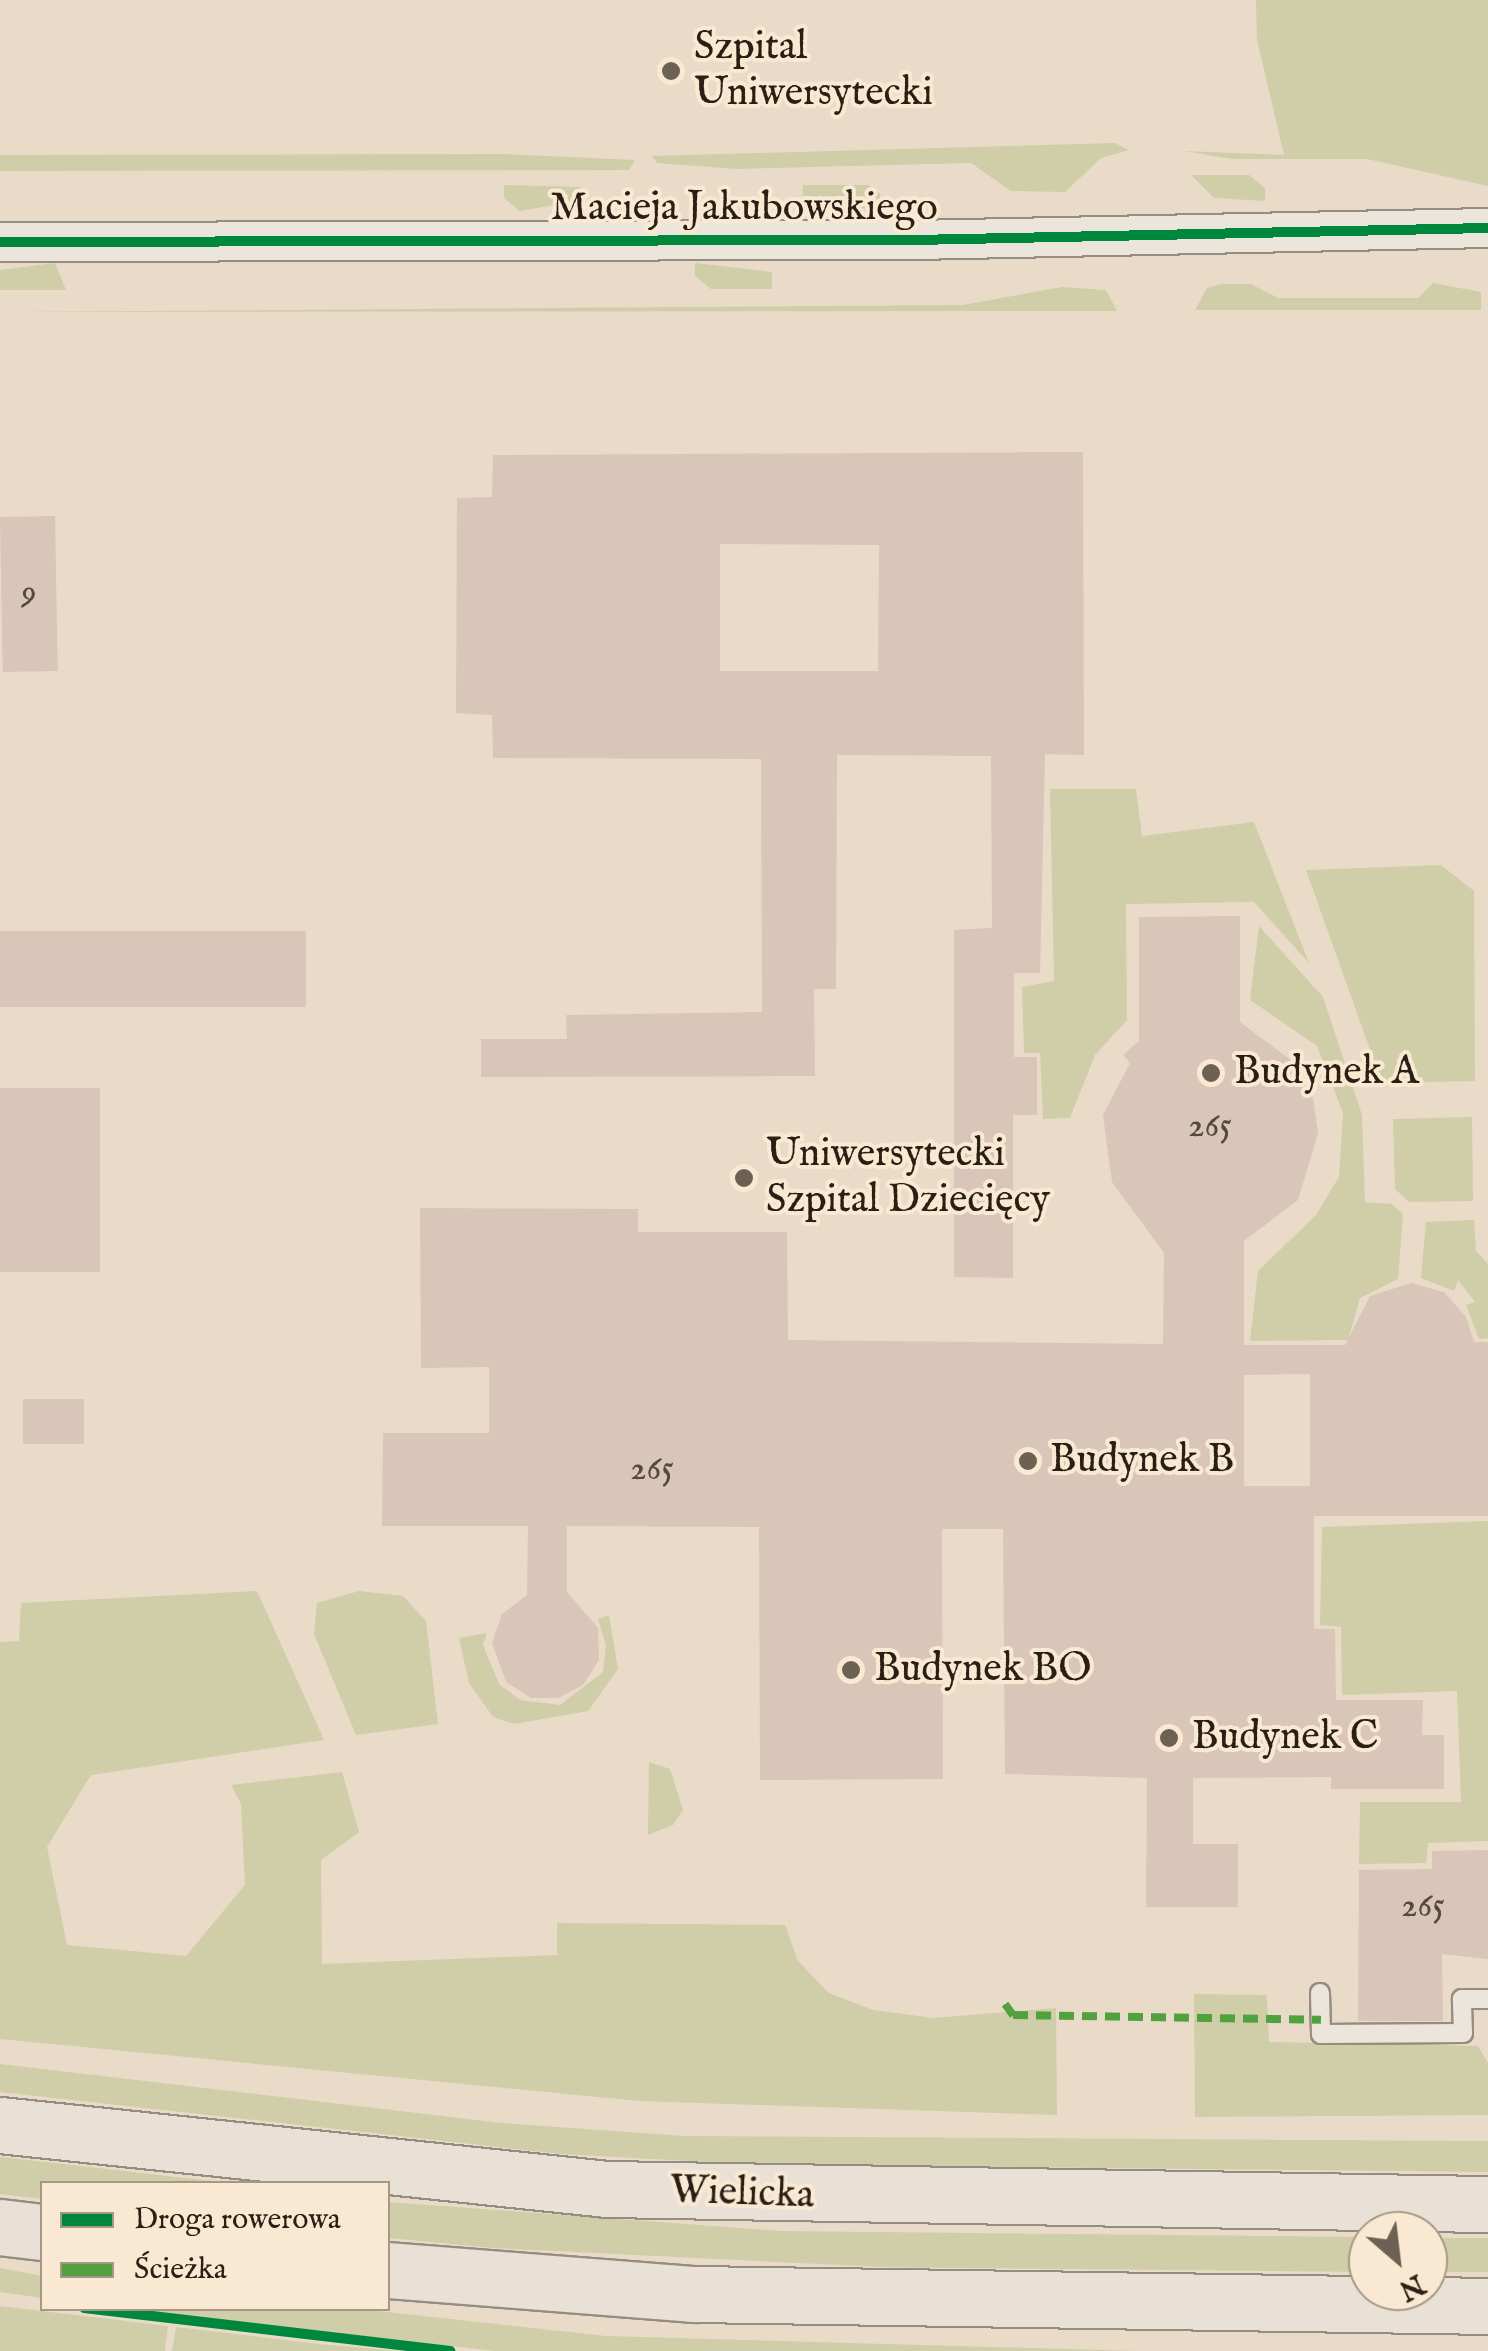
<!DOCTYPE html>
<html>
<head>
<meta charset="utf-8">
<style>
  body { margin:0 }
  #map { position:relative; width:1488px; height:2351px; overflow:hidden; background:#e9dbc8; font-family:"IM FELL English",serif }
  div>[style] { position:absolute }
  .green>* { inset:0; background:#d0cda9; transform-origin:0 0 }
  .building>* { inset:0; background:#dac5b9; transform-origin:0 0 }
  .roads { filter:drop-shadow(2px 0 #968d82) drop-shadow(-2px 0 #968d82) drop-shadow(0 2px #968d82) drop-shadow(0 -2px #968d82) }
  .lane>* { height:18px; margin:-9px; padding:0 9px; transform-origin:9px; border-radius:9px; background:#ece5dc }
  .street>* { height:38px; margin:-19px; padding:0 19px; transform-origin:19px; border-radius:19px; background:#ece5dc }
  .primary>* { height:55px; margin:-27.5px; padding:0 27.5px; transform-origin:27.5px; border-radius:27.5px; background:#e9e1d6 }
  .quiet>* { height:8px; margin-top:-4px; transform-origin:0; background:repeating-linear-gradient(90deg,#51a23f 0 15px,transparent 0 23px) }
  .cycleway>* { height:10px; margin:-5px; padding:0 5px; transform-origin:5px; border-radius:5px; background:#00873e }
  .dots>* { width:28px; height:28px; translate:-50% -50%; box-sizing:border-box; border:5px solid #fae9d2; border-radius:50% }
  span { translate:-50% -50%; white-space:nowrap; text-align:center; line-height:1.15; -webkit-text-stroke:8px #fae9d2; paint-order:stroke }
  .number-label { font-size:35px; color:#55483d }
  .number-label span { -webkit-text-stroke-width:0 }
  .poi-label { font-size:40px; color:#291f14 }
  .left { translate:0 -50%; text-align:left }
  .street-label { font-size:40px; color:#291f14 }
  .legend { position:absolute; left:40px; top:2181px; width:350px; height:130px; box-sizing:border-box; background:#fae9d2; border:2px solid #a69886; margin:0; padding:12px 18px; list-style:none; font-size:30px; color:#291f14 }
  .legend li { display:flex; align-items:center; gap:20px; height:50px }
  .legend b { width:50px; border:2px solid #a69886 }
  .north { position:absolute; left:1348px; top:2211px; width:100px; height:100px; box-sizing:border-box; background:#fae9d2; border:2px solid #a69886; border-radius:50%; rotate:152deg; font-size:28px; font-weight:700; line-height:40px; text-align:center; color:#291f14 }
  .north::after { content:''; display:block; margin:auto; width:35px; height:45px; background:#6c6153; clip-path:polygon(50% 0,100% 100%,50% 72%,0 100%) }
</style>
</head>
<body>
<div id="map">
  <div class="green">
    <i style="clip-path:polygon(1256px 0,1488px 0,1488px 186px,1367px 159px,1232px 159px,1184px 151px,1284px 155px,1257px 40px)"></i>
    <i style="clip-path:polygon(1115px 143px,1129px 150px,1101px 158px,1065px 192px,1011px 191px,971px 163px,736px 169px,657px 163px,652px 156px)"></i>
    <i style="clip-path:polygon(505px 154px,635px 160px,629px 170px,0 171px,0 155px)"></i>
    <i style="clip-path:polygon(1191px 175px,1249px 175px,1265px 188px,1265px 201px,1214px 198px)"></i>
    <i style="clip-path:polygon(504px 185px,580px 187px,581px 200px,520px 211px,504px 198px)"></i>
    <i style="clip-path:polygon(803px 185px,869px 185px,880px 194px,880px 210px,802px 202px)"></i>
    <i style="clip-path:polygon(55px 263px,66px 290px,0 290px,0 270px)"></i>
    <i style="clip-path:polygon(695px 263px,772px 272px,772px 289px,711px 289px,695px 276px)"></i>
    <i style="clip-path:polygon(1433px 283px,1481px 292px,1481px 310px,1195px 310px,1207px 288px,1221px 284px,1251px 284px,1278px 298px,1418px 298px)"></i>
    <i style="clip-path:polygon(1062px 287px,1106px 290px,1117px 311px,0 312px,963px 305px)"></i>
    <i style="clip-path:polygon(1050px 789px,1136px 789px,1142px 836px,1254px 822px,1309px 963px,1254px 902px,1126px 904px,1127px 1020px,1095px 1055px,1070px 1118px,1043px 1119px,1040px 1053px,1024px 1053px,1022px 987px,1054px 981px)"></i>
    <i style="clip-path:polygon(1441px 865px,1474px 891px,1475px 1081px,1382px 1083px,1306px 870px)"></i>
    <i style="clip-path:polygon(1259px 926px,1323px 997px,1362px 1115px,1365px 1202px,1392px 1204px,1403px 1214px,1398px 1279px,1360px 1298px,1348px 1340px,1250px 1341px,1258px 1271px,1316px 1215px,1339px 1177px,1343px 1113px,1317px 1046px,1250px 1000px)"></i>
    <i style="clip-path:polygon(1472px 1117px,1473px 1201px,1409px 1202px,1395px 1189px,1393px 1119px)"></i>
    <i style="clip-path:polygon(1474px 1220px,1476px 1251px,1488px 1264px,1488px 1338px,1479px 1339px,1466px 1305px,1475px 1302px,1458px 1280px,1454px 1291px,1421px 1278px,1426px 1222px)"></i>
    <i style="clip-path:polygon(1488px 1521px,1488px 1841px,1428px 1843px,1426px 1863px,1359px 1864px,1360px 1802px,1461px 1802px,1457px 1691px,1342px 1695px,1341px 1627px,1320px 1625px,1322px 1527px)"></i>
    <i style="clip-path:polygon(257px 1591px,324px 1740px,91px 1775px,47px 1847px,67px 1945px,186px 1956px,245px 1885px,241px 1804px,231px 1785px,342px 1772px,359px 1832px,321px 1860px,322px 1964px,557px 1955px,557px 1923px,785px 1925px,798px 1961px,829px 1993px,873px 2010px,934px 2018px,1056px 2008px,1057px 2115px,639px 2101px,0 2039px,0 1642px,19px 1641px,21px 1603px)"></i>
    <i style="clip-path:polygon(359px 1591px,403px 1596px,426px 1621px,438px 1724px,356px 1735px,314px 1634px,317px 1603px)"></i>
    <i style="clip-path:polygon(609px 1615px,618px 1669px,588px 1711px,514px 1724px,493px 1717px,469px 1683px,459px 1638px,487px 1633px,483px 1645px,499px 1684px,520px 1700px,560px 1705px,603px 1672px,606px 1645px,598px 1619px)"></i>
    <i style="clip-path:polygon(649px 1762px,670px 1769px,683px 1810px,673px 1825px,648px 1835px)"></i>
    <i style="clip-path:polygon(1194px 1994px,1267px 1995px,1269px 2042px,1478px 2046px,1488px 2063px,1488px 2115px,1195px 2117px)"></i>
    <i style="clip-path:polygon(0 2064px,502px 2123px,684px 2136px,1488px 2141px,1488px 2172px,746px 2164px,561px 2154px,0 2092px)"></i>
    <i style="clip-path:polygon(0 2157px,72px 2165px,228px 2183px,42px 2184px,42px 2199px,0 2194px)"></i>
    <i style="clip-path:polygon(388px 2202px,781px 2231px,1368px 2237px,1368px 2272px,882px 2267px,493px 2248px,388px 2238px)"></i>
    <i style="left:1428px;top:2238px;width:60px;height:34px"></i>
    <i style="clip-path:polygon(0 2268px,42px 2276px,42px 2298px,0 2292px)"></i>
    <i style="clip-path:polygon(0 2306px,168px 2326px,165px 2351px,0 2351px)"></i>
    <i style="clip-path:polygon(350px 2308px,606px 2336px,1136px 2351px,495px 2351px,130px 2309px)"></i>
    <i style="clip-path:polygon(176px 2327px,319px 2344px,402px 2351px,172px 2351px)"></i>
  </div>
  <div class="building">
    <i style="clip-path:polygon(evenodd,1083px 452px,1084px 755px,1045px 754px,1040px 973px,1014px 973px,1014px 1057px,1037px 1057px,1037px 1115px,1013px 1115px,1013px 1278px,954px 1277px,954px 930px,992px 928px,991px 756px,837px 755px,836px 989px,814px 989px,815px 1076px,481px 1077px,481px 1039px,567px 1039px,566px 1015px,762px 1012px,761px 759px,493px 758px,492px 715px,456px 713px,457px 498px,492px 497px,493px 455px,1083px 452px,720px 544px,879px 545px,878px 671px,720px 671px,720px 544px)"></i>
    <i style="left:55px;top:516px;width:155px;height:55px;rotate:89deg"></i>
    <i style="clip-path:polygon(evenodd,1240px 916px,1240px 1022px,1292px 1061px,1313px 1098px,1318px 1134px,1298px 1200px,1244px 1241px,1244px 1345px,1345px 1345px,1370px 1296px,1411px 1283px,1444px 1292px,1466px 1317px,1474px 1342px,1488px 1342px,1488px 1516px,1314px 1516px,1314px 1629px,1335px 1629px,1336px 1700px,1423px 1700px,1422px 1735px,1444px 1735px,1444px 1789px,1331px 1789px,1331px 1777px,1193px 1778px,1193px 1844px,1238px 1844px,1238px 1907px,1146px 1907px,1147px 1778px,1005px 1774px,1003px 1529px,942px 1529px,943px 1779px,760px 1780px,759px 1527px,567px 1526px,567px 1592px,598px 1628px,599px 1660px,583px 1685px,558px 1698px,531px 1698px,506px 1682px,492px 1643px,502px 1614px,527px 1595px,528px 1526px,382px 1526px,383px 1433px,489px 1433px,489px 1367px,421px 1368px,420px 1208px,638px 1209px,638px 1232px,787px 1232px,788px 1340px,1163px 1344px,1164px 1253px,1112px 1182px,1103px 1115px,1130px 1063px,1123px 1055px,1139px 1041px,1139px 917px,1240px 916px,1310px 1374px,1310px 1486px,1244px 1486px,1244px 1375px,1310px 1374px)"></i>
    <i style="left:306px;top:931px;width:76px;height:306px;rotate:90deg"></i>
    <i style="left:100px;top:1088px;width:184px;height:100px;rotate:90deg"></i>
    <i style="left:23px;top:1399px;width:61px;height:45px"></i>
    <i style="clip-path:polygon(1488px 1850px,1488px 1959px,1442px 1954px,1443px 2021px,1358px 2021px,1359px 1870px,1432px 1869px,1432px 1851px)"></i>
  </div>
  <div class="roads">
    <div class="lane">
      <i style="left:1320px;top:1993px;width:41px;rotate:88.6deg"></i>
      <i style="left:1321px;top:2034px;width:142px;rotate:-0.4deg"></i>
      <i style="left:1463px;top:2033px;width:34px;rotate:-92deg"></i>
      <i style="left:1462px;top:1999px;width:26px"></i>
    </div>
    <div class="street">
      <i style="left:0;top:242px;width:915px;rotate:-0.13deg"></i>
      <i style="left:915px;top:240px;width:573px;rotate:-1.2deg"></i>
    </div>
    <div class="primary">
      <i style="left:0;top:2125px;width:610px;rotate:6.02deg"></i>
      <i style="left:607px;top:2189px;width:881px;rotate:0.98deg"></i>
      <i style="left:0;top:2227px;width:42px;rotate:6.8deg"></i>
      <i style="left:388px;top:2270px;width:306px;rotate:4.5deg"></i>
      <i style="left:693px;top:2294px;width:795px;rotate:0.86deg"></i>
    </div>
  </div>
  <div class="quiet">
    <i style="left:1005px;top:2004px;width:14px;rotate:54deg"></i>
    <i style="left:1013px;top:2015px;width:308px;rotate:0.9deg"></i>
  </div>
  <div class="cycleway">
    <i style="left:0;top:242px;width:915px;rotate:-0.13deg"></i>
    <i style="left:915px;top:240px;width:573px;rotate:-1.2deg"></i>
    <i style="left:84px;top:2308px;width:369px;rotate:6.7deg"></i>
  </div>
  <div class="dots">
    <i style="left:671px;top:71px;background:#6c6153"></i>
    <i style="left:1211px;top:1073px;background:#6c6153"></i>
    <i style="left:744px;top:1178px;background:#6c6153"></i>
    <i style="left:1028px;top:1461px;background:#6c6153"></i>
    <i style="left:851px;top:1670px;background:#6c6153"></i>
    <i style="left:1169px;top:1738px;background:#6c6153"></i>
  </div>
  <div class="number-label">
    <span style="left:29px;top:594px">9</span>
    <span style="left:1210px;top:1127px">265</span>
    <span style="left:652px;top:1470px">265</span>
    <span style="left:1423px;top:1907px">265</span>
  </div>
  <div class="poi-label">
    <span class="left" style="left:694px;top:71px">Szpital<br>Uniwersytecki</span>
    <span class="left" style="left:1234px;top:1073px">Budynek A</span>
    <span class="left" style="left:766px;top:1178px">Uniwersytecki<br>Szpital Dziecięcy</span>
    <span class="left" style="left:1050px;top:1461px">Budynek B</span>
    <span class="left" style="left:874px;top:1670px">Budynek BO</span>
    <span class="left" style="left:1192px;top:1738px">Budynek C</span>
  </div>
  <div class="street-label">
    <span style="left:744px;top:209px">Macieja Jakubowskiego</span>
    <span style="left:742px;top:2194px;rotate:2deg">Wielicka</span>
  </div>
  <ul class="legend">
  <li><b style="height:12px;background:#00873e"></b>Droga rowerowa</li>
  <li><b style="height:12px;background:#51a23f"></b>Ścieżka</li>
  </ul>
  <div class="north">N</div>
</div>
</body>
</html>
